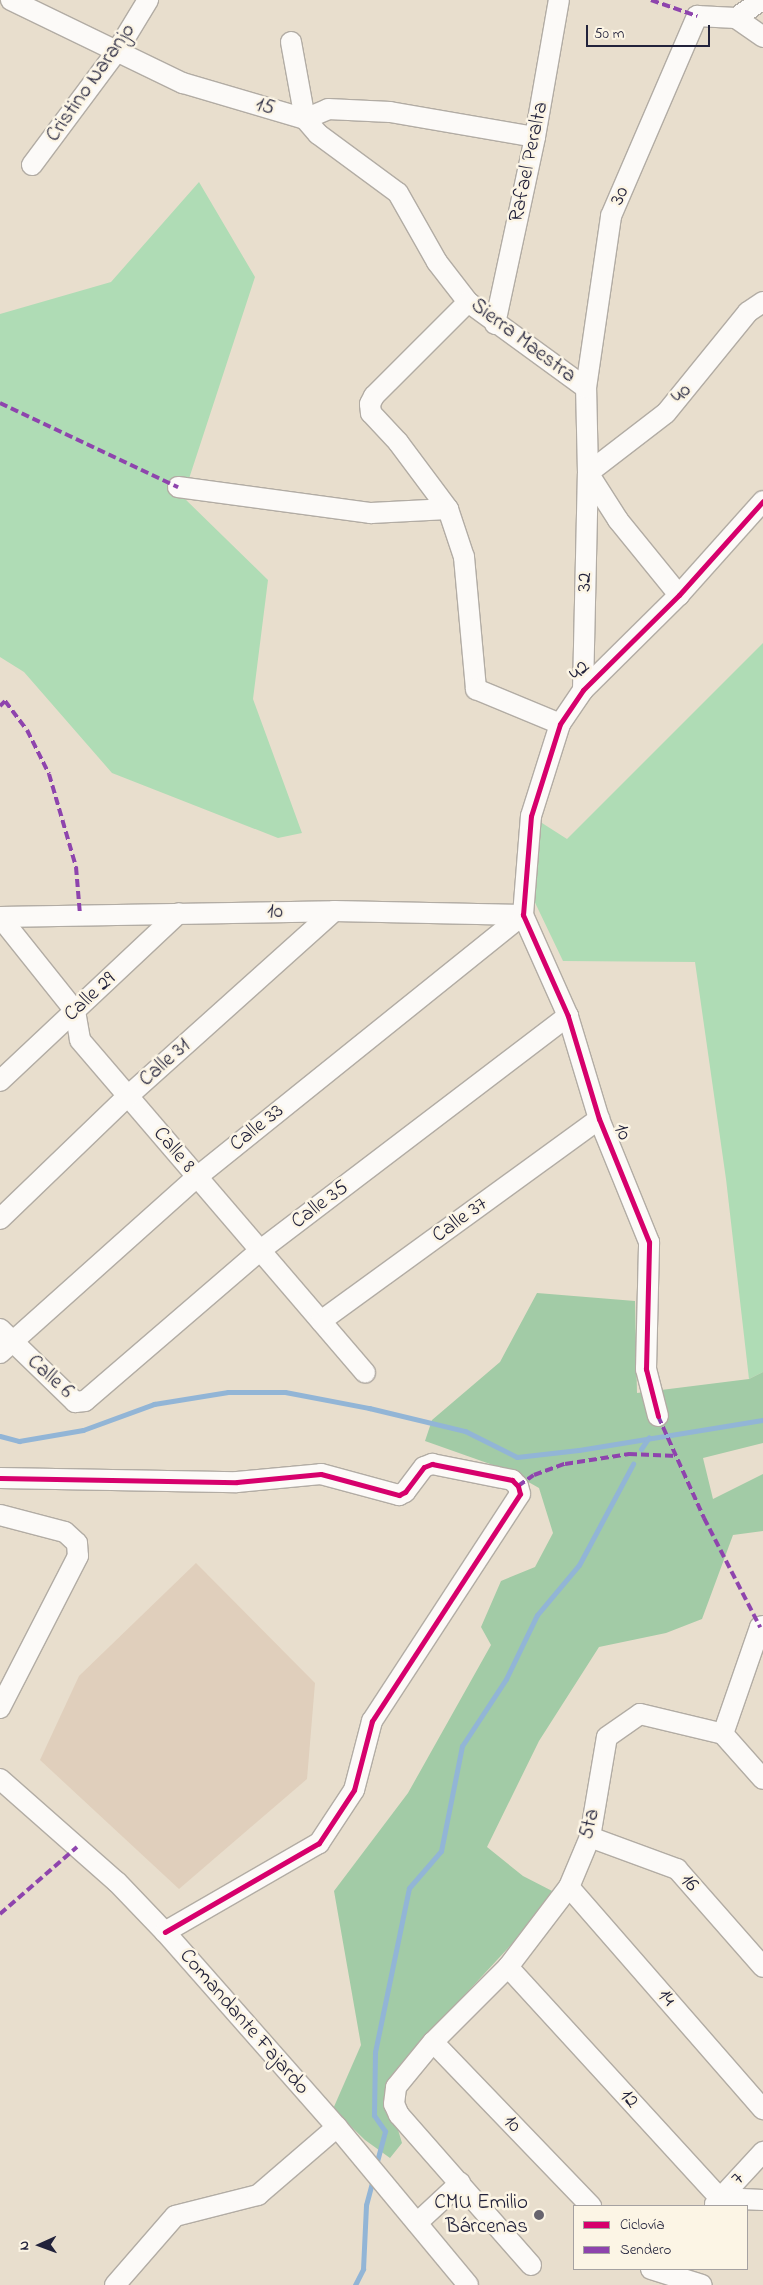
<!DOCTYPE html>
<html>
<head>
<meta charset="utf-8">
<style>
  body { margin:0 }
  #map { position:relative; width:763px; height:2285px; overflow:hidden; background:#e8decd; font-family:"Indie Flower",sans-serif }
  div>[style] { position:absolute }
  .built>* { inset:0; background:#e0cfbc }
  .green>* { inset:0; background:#afdcb5 }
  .forest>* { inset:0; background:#a2cba6 }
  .stream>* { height:5px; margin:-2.5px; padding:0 2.5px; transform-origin:2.5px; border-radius:2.5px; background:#92b5d6 }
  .roads { filter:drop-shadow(1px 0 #b2aca4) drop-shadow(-1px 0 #b2aca4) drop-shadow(0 1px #b2aca4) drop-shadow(0 -1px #b2aca4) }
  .minor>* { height:20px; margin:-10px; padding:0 10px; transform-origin:10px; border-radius:10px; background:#fcfaf8 }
  .quiet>* { height:4px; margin-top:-2px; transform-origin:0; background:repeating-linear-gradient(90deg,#8e44ad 0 8px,transparent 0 12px) }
  .cycleway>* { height:5px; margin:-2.5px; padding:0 2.5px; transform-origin:2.5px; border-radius:2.5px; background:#d6006c }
  .dots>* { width:14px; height:14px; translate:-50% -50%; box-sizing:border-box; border:2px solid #fcf5e5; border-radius:50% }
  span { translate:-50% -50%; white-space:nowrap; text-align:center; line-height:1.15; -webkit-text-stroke:5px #fcf5e5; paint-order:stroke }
  .street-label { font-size:21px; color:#22223b }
  .poi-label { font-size:21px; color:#22223b }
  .right { translate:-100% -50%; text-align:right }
  .legend { position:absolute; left:573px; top:2205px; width:175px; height:65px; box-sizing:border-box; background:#fcf5e5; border:1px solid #a5a1a1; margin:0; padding:6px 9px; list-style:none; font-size:15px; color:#22223b }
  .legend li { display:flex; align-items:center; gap:10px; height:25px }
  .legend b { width:25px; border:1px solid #a5a1a1 }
  .north { position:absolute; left:15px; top:2220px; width:50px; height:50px; -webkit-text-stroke:4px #fcf5e5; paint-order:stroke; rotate:268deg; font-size:14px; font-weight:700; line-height:20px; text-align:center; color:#22223b }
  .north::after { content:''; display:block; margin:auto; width:18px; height:22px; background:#22223b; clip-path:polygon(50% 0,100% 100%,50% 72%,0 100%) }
  .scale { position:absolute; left:586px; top:25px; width:124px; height:22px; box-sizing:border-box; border:2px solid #22223b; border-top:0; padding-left:6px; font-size:15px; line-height:18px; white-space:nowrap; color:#22223b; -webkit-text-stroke:4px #fcf5e5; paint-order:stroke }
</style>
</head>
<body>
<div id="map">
  <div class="built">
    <i style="clip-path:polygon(196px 1563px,315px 1683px,307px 1779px,179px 1889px,40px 1760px,79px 1676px)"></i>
  </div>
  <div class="green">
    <i style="clip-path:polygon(199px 182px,255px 277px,183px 497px,268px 580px,253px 699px,302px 833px,278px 838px,112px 773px,24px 672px,0 657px,0 314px,111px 282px)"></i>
    <i style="clip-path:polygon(763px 643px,763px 1372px,749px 1379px,726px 1179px,695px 962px,563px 961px,516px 863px,531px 816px,567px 839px)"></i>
  </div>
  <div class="forest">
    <i style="clip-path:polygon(537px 1293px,635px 1301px,637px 1393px,749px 1379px,763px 1372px,763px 1443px,703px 1458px,713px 1499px,763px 1474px,763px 1531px,733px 1535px,702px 1619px,666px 1633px,599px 1647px,539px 1741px,487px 1847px,523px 1876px,558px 1894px,398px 2067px,390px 2103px,402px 2143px,390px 2158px,365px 2140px,333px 2109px,361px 2045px,334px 1891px,408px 1793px,491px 1645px,481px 1627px,501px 1581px,535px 1567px,553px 1533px,539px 1488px,507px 1470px,425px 1441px,432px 1420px,500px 1362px)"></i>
  </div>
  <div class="stream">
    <i style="left:0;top:1436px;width:20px;rotate:15deg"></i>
    <i style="left:19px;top:1441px;width:65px;rotate:-9.8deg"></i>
    <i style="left:83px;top:1430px;width:76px;rotate:-20.1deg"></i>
    <i style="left:154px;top:1404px;width:75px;rotate:-9.2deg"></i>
    <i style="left:228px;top:1392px;width:57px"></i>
    <i style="left:285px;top:1392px;width:86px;rotate:10.8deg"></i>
    <i style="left:369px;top:1408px;width:99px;rotate:13.5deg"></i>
    <i style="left:465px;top:1431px;width:58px;rotate:26.6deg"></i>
    <i style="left:517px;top:1457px;width:62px;rotate:-6.4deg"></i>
    <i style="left:579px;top:1450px;width:186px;rotate:-9.3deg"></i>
    <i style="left:641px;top:1449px;width:14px;rotate:-56deg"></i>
    <i style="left:376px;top:2165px;width:35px;rotate:-75deg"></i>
    <i style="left:385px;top:2131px;width:19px;rotate:-125deg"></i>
    <i style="left:374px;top:2115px;width:63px;rotate:-89.1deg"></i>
    <i style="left:375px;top:2052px;width:167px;rotate:-78.3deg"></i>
    <i style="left:409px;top:1888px;width:49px;rotate:-49.1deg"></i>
    <i style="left:441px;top:1851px;width:107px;rotate:-78.7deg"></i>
    <i style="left:462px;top:1746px;width:80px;rotate:-56.7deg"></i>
    <i style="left:506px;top:1679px;width:71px;rotate:-64.2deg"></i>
    <i style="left:537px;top:1615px;width:65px;rotate:-50deg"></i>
    <i style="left:579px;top:1565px;width:115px;rotate:-61.9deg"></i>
    <i style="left:355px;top:2285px;width:18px;rotate:-63deg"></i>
    <i style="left:363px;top:2269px;width:64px;rotate:-87.3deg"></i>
    <i style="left:366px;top:2205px;width:28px;rotate:-75deg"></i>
  </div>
  <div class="roads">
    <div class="minor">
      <i style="left:11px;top:0;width:191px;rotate:25.8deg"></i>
      <i style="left:183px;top:83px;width:127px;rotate:16.4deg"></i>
      <i style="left:305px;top:119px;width:25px;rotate:-23deg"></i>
      <i style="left:328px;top:109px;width:62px;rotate:2.8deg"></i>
      <i style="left:390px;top:112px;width:147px;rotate:9.8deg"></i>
      <i style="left:736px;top:18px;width:32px;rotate:-35deg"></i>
      <i style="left:291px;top:42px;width:78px;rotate:79.7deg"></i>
      <i style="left:305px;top:119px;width:20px;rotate:49deg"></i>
      <i style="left:318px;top:134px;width:99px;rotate:36.4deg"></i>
      <i style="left:398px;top:193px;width:79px;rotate:60.5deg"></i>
      <i style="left:437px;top:262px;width:51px;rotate:52.2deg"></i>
      <i style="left:468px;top:302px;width:146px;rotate:36.1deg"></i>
      <i style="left:32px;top:165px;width:142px;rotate:-53.3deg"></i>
      <i style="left:117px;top:51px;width:60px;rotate:-58.7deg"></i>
      <i style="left:468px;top:302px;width:133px;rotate:135deg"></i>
      <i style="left:374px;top:396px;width:9px;rotate:117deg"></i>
      <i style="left:370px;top:404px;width:9px;rotate:84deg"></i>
      <i style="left:371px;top:413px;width:40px;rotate:47deg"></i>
      <i style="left:398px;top:442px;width:84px;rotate:53.3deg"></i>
      <i style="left:448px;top:509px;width:51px;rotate:71.6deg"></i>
      <i style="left:464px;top:557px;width:133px;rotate:84.8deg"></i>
      <i style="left:476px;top:689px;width:91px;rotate:22.6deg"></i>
      <i style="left:495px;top:324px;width:191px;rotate:-77.9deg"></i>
      <i style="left:535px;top:137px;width:139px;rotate:-80.1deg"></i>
      <i style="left:588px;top:473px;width:98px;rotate:-37.6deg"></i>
      <i style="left:666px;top:413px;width:130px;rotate:-50.9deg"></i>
      <i style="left:748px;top:312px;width:18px;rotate:-34deg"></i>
      <i style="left:588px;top:473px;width:56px;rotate:57.4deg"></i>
      <i style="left:618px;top:520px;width:97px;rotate:50.9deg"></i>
      <i style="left:178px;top:487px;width:195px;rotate:7.7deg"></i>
      <i style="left:371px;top:513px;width:77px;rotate:-3deg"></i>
      <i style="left:583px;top:690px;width:217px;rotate:-88.7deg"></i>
      <i style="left:588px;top:473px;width:85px;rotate:-91.3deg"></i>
      <i style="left:586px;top:388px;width:174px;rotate:-81.7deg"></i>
      <i style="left:611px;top:216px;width:218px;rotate:-66.7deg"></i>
      <i style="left:697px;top:16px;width:39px;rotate:3deg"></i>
      <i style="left:736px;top:18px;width:33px;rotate:35deg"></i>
      <i style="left:0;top:917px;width:120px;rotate:51.4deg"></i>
      <i style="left:75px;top:1011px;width:29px;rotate:80deg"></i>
      <i style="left:80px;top:1040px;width:438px;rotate:49.4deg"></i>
      <i style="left:0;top:917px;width:334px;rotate:-1deg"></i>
      <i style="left:334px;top:911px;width:189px;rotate:1.2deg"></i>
      <i style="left:0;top:1081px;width:245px;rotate:-43.2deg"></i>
      <i style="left:0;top:1219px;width:178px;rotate:-43.9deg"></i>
      <i style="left:128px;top:1096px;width:277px;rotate:-41.9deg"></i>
      <i style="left:321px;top:1321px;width:344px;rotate:-36deg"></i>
      <i style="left:0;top:1329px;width:105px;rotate:44.2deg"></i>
      <i style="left:75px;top:1402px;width:10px;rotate:-6deg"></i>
      <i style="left:85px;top:1401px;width:233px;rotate:-40.7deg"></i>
      <i style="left:262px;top:1249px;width:385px;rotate:-37.3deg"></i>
      <i style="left:0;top:1353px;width:264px;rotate:-41.8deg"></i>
      <i style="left:197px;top:1177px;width:418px;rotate:-38.8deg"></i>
      <i style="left:658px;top:1416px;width:49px;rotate:-104.3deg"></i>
      <i style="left:646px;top:1369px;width:127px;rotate:-88.6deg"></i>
      <i style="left:649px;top:1242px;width:133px;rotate:-112.1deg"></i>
      <i style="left:599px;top:1119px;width:108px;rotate:-106.8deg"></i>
      <i style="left:568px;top:1016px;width:111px;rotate:-114deg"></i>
      <i style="left:523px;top:915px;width:99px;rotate:-85.4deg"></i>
      <i style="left:531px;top:816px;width:96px;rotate:-72.5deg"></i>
      <i style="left:560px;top:724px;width:41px;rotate:-55.9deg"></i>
      <i style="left:583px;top:690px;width:135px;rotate:-44.7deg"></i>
      <i style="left:679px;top:595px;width:126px;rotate:-48.2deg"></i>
      <i style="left:0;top:1478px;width:237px;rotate:1deg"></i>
      <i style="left:237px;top:1482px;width:84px;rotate:-5.4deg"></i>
      <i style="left:321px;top:1474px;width:81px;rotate:15.1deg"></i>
      <i style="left:399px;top:1495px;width:7px;rotate:-27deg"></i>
      <i style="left:405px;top:1492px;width:31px;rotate:-53deg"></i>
      <i style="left:424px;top:1467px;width:9px;rotate:-21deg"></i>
      <i style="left:432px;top:1464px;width:82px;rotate:11.3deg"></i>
      <i style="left:512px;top:1480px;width:8px;rotate:45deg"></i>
      <i style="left:518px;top:1486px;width:8px;rotate:76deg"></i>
      <i style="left:520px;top:1494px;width:271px;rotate:123.1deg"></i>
      <i style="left:372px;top:1721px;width:71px;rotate:104.6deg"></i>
      <i style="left:354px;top:1790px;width:64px;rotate:123.4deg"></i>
      <i style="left:319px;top:1843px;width:178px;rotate:150deg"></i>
      <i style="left:0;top:1515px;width:67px;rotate:14.7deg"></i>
      <i style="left:65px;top:1532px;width:16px;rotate:43deg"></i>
      <i style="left:77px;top:1543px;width:13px;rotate:86deg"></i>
      <i style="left:78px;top:1556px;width:171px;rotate:117.2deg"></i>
      <i style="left:723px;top:1734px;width:113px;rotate:-70.9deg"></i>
      <i style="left:760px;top:1627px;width:3px;rotate:-18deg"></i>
      <i style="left:723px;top:1734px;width:60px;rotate:48.4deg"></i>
      <i style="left:0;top:1779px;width:156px;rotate:41.4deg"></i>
      <i style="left:117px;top:1882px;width:69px;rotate:46.2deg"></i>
      <i style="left:165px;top:1932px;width:260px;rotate:48.6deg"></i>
      <i style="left:337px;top:2127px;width:205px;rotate:50.3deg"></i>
      <i style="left:590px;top:1837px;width:93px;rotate:20.2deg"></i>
      <i style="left:677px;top:1869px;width:130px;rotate:48.7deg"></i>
      <i style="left:569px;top:1887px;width:295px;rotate:48.9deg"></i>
      <i style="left:508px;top:1967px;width:314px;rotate:47.5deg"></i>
      <i style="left:720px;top:2198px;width:43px;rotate:2.7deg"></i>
      <i style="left:433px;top:2042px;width:228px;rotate:46.1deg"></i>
      <i style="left:715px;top:2204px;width:71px;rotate:-47.3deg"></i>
      <i style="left:417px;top:2223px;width:59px;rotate:-42.9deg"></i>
      <i style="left:531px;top:2265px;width:200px;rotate:-131.3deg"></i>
      <i style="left:399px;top:2115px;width:12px;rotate:-114deg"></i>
      <i style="left:394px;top:2104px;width:17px;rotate:-83deg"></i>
      <i style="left:396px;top:2087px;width:58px;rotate:-50.6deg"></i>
      <i style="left:433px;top:2042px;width:106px;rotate:-45deg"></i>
      <i style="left:508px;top:1967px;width:101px;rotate:-52.7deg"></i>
      <i style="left:569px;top:1887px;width:54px;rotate:-67.2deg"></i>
      <i style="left:590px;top:1837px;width:101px;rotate:-80.4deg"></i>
      <i style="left:607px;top:1737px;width:40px;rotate:-34.9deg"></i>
      <i style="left:640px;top:1714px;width:85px;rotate:13.5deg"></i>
      <i style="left:651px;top:2269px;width:53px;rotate:17.4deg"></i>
      <i style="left:115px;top:2285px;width:91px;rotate:-49deg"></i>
      <i style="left:175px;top:2216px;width:86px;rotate:-14.2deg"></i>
      <i style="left:258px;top:2195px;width:104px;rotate:-40.7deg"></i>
    </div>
  </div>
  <div class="quiet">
    <i style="left:651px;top:0;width:49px;rotate:19.2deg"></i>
    <i style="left:0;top:403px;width:197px;rotate:25.3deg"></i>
    <i style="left:0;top:706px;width:7px;rotate:-45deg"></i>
    <i style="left:5px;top:701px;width:36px;rotate:53deg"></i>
    <i style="left:27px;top:730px;width:49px;rotate:63.4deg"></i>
    <i style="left:49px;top:774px;width:97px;rotate:73.8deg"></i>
    <i style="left:76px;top:867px;width:48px;rotate:85.2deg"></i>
    <i style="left:658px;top:1416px;width:112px;rotate:65.7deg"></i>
    <i style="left:704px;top:1518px;width:123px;rotate:62.8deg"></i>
    <i style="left:518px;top:1486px;width:19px;rotate:-35deg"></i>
    <i style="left:534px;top:1475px;width:33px;rotate:-20deg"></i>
    <i style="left:565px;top:1464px;width:65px;rotate:-8.9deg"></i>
    <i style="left:629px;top:1454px;width:48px;rotate:2.4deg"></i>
    <i style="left:0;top:1914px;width:102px;rotate:-41deg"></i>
  </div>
  <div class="cycleway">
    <i style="left:658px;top:1416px;width:49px;rotate:-104.3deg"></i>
    <i style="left:646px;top:1369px;width:127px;rotate:-88.6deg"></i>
    <i style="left:649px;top:1242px;width:133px;rotate:-112.1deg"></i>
    <i style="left:599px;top:1119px;width:108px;rotate:-106.8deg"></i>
    <i style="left:568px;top:1016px;width:111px;rotate:-114deg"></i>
    <i style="left:523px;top:915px;width:99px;rotate:-85.4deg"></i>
    <i style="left:531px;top:816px;width:96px;rotate:-72.5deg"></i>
    <i style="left:560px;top:724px;width:41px;rotate:-55.9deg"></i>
    <i style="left:583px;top:690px;width:135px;rotate:-44.7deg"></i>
    <i style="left:679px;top:595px;width:126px;rotate:-48.2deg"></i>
    <i style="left:0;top:1478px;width:237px;rotate:1deg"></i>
    <i style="left:237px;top:1482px;width:84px;rotate:-5.4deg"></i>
    <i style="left:321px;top:1474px;width:81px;rotate:15.1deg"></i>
    <i style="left:399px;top:1495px;width:7px;rotate:-27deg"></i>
    <i style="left:405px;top:1492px;width:31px;rotate:-53deg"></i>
    <i style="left:424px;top:1467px;width:9px;rotate:-21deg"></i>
    <i style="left:432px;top:1464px;width:82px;rotate:11.3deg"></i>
    <i style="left:512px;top:1480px;width:8px;rotate:45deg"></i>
    <i style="left:518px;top:1486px;width:8px;rotate:76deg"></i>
    <i style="left:520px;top:1494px;width:271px;rotate:123.1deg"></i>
    <i style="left:372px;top:1721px;width:71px;rotate:104.6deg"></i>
    <i style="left:354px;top:1790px;width:64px;rotate:123.4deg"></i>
    <i style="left:319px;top:1843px;width:178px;rotate:150deg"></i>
  </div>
  <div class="dots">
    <i style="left:539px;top:2215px;background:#67646e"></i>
  </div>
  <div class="street-label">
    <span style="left:91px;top:83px;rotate:-55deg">Cristino Naranjo</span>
    <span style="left:265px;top:107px;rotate:16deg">15</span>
    <span style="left:529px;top:162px;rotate:-78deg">Rafael Peralta</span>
    <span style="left:620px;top:196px;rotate:-67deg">30</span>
    <span style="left:523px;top:341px;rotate:37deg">Sierra Maestra</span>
    <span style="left:682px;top:394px;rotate:-51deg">40</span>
    <span style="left:585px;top:582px;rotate:-89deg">32</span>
    <span style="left:580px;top:671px;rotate:-47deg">42</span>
    <span style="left:275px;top:912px;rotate:-1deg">10</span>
    <span style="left:90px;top:997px;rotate:-43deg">Calle 29</span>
    <span style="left:165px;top:1063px;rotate:-42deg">Calle 31</span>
    <span style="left:257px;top:1128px;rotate:-39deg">Calle 33</span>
    <span style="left:622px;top:1132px;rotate:68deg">10</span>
    <span style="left:174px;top:1150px;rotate:50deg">Calle 8</span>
    <span style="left:320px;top:1205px;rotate:-37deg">Calle 35</span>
    <span style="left:460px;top:1220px;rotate:-36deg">Calle 37</span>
    <span style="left:50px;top:1377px;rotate:42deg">Calle 6</span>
    <span style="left:590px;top:1824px;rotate:-77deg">5ta</span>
    <span style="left:689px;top:1883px;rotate:48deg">16</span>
    <span style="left:666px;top:1998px;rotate:49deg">14</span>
    <span style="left:244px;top:2022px;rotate:49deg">Comandante Fajardo</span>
    <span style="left:629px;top:2099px;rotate:47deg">12</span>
    <span style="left:512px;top:2124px;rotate:46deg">10</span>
    <span style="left:738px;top:2179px;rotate:-47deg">7</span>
  </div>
  <div class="poi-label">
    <span class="right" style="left:528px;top:2215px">CMU Emilio<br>Bárcenas</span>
  </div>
  <ul class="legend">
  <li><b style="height:6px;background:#d6006c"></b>Ciclovía</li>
  <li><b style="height:6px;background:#8e44ad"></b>Sendero</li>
  </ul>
  <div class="north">N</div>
  <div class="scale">50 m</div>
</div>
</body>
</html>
